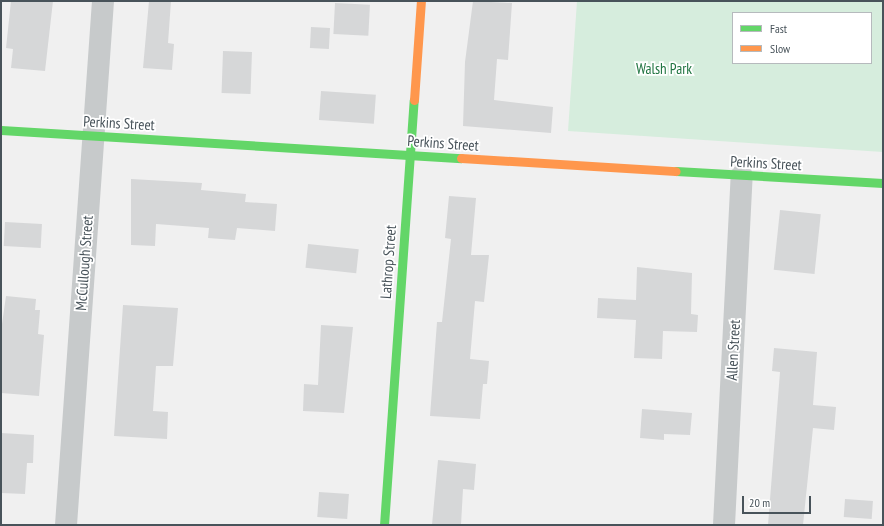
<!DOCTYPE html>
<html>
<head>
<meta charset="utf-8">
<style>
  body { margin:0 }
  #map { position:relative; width:884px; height:526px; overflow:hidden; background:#f0f0f0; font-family:"PT Sans Narrow",sans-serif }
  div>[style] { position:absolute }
  .green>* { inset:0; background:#d6eddd }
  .building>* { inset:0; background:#d6d7d8; transform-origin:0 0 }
  .street>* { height:22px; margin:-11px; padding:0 11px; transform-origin:11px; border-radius:11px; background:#c7cacb }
  .fast>* { height:9px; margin:-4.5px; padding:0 4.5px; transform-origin:4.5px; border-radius:4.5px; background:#63d668 }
  .slow>* { height:9px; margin:-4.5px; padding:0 4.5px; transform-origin:4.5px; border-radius:4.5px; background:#ff974d }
  span { translate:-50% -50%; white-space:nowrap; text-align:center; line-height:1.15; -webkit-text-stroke:3.5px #fff; paint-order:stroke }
  .park-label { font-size:15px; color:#207441 }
  .street-label { font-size:15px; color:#48535a }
  .frame { position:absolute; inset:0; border:2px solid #48535a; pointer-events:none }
  .legend { position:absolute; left:732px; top:12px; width:140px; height:52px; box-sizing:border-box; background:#fff; border:1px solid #b6babd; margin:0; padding:5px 7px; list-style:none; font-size:12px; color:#48535a }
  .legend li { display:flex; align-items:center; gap:8px; height:20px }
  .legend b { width:20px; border:1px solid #b6babd }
  .scale { position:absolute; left:742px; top:496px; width:69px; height:18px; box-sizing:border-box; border:2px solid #48535a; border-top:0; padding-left:5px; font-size:12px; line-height:14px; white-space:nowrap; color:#48535a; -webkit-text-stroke:3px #fff; paint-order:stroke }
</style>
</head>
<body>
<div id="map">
  <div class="green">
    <i style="clip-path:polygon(evenodd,577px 1px,883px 1px,883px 152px,568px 131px,577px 1px,733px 13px,871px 13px,871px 63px,733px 63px,733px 13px)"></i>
  </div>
  <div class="building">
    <i style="clip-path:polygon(11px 1px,53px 1px,45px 71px,11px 68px,13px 49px,6px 48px)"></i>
    <i style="clip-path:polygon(149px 1px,171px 1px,168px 43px,174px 44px,172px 70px,143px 68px)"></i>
    <i style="clip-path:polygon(473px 1px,512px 3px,508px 60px,497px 59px,494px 100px,553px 107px,551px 133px,463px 126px,465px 62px)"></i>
    <i style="left:335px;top:3px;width:35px;height:31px;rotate:3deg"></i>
    <i style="left:311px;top:27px;width:19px;height:21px;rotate:3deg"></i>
    <i style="left:223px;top:51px;width:29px;height:42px;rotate:2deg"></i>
    <i style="left:321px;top:91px;width:55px;height:29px;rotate:4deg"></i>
    <i style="clip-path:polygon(131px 179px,202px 183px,201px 190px,246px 194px,245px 202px,277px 204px,275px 231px,237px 228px,235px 240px,208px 238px,209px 228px,156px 224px,155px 246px,131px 245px)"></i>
    <i style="clip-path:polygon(449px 196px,476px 198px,471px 255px,489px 255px,484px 302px,475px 301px,470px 359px,489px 361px,487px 384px,483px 384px,480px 419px,430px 416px,437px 322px,442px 322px,451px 239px,445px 238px)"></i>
    <i style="left:780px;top:210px;width:41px;height:60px;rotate:6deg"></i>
    <i style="left:5px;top:222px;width:37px;height:24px;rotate:3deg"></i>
    <i style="left:308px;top:244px;width:51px;height:24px;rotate:6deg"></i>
    <i style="clip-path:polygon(637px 267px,692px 273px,691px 314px,698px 315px,697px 332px,663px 331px,662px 359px,634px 358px,636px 320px,597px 318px,598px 298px,636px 300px)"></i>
    <i style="clip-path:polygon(6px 296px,36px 299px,35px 310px,40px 310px,38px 334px,44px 335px,39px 396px,1px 393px,1px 331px)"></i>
    <i style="clip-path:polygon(123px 305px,178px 308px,173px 366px,156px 366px,153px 411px,168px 412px,167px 439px,114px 436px)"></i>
    <i style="clip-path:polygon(321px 325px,353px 327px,344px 413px,303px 411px,304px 384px,318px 385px)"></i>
    <i style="clip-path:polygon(774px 348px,817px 352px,813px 405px,836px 407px,834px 430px,813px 428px,803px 525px,768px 525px,780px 372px,772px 371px)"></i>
    <i style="clip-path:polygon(642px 409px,692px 413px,690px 435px,664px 434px,664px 440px,640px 438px)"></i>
    <i style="clip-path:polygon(1px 433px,34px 435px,33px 463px,27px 463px,25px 494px,1px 493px)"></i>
    <i style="clip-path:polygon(438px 460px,476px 464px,474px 490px,463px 489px,461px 525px,432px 525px)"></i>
    <i style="left:319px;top:492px;width:30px;height:25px;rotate:4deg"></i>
    <i style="left:845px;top:499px;width:28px;height:18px;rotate:4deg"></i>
  </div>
  <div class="street">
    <i style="left:66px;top:525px;width:525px;rotate:-85.96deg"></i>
    <i style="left:724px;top:525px;width:350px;rotate:-87.1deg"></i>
  </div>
  <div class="fast">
    <i style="left:1px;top:130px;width:461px;rotate:3.5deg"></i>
    <i style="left:676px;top:171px;width:207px;rotate:3.3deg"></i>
    <i style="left:384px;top:525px;width:426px;rotate:-86deg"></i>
  </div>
  <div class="slow">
    <i style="left:414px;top:100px;width:99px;rotate:-86deg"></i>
    <i style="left:461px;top:158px;width:215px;rotate:3.5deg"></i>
  </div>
  <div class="park-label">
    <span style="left:664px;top:69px">Walsh Park</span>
  </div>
  <div class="street-label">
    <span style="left:119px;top:123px;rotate:3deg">Perkins Street</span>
    <span style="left:443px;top:143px;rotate:4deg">Perkins Street</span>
    <span style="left:766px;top:163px;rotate:3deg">Perkins Street</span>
    <span style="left:388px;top:262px;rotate:-86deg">Lathrop Street</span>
    <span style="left:84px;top:263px;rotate:-86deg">McCullough Street</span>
    <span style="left:733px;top:350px;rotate:-87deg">Allen Street</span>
  </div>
  <div class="frame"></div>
  <ul class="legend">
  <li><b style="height:5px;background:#63d668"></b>Fast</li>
  <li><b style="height:5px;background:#ff974d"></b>Slow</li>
  </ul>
  <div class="scale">20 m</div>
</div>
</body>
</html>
